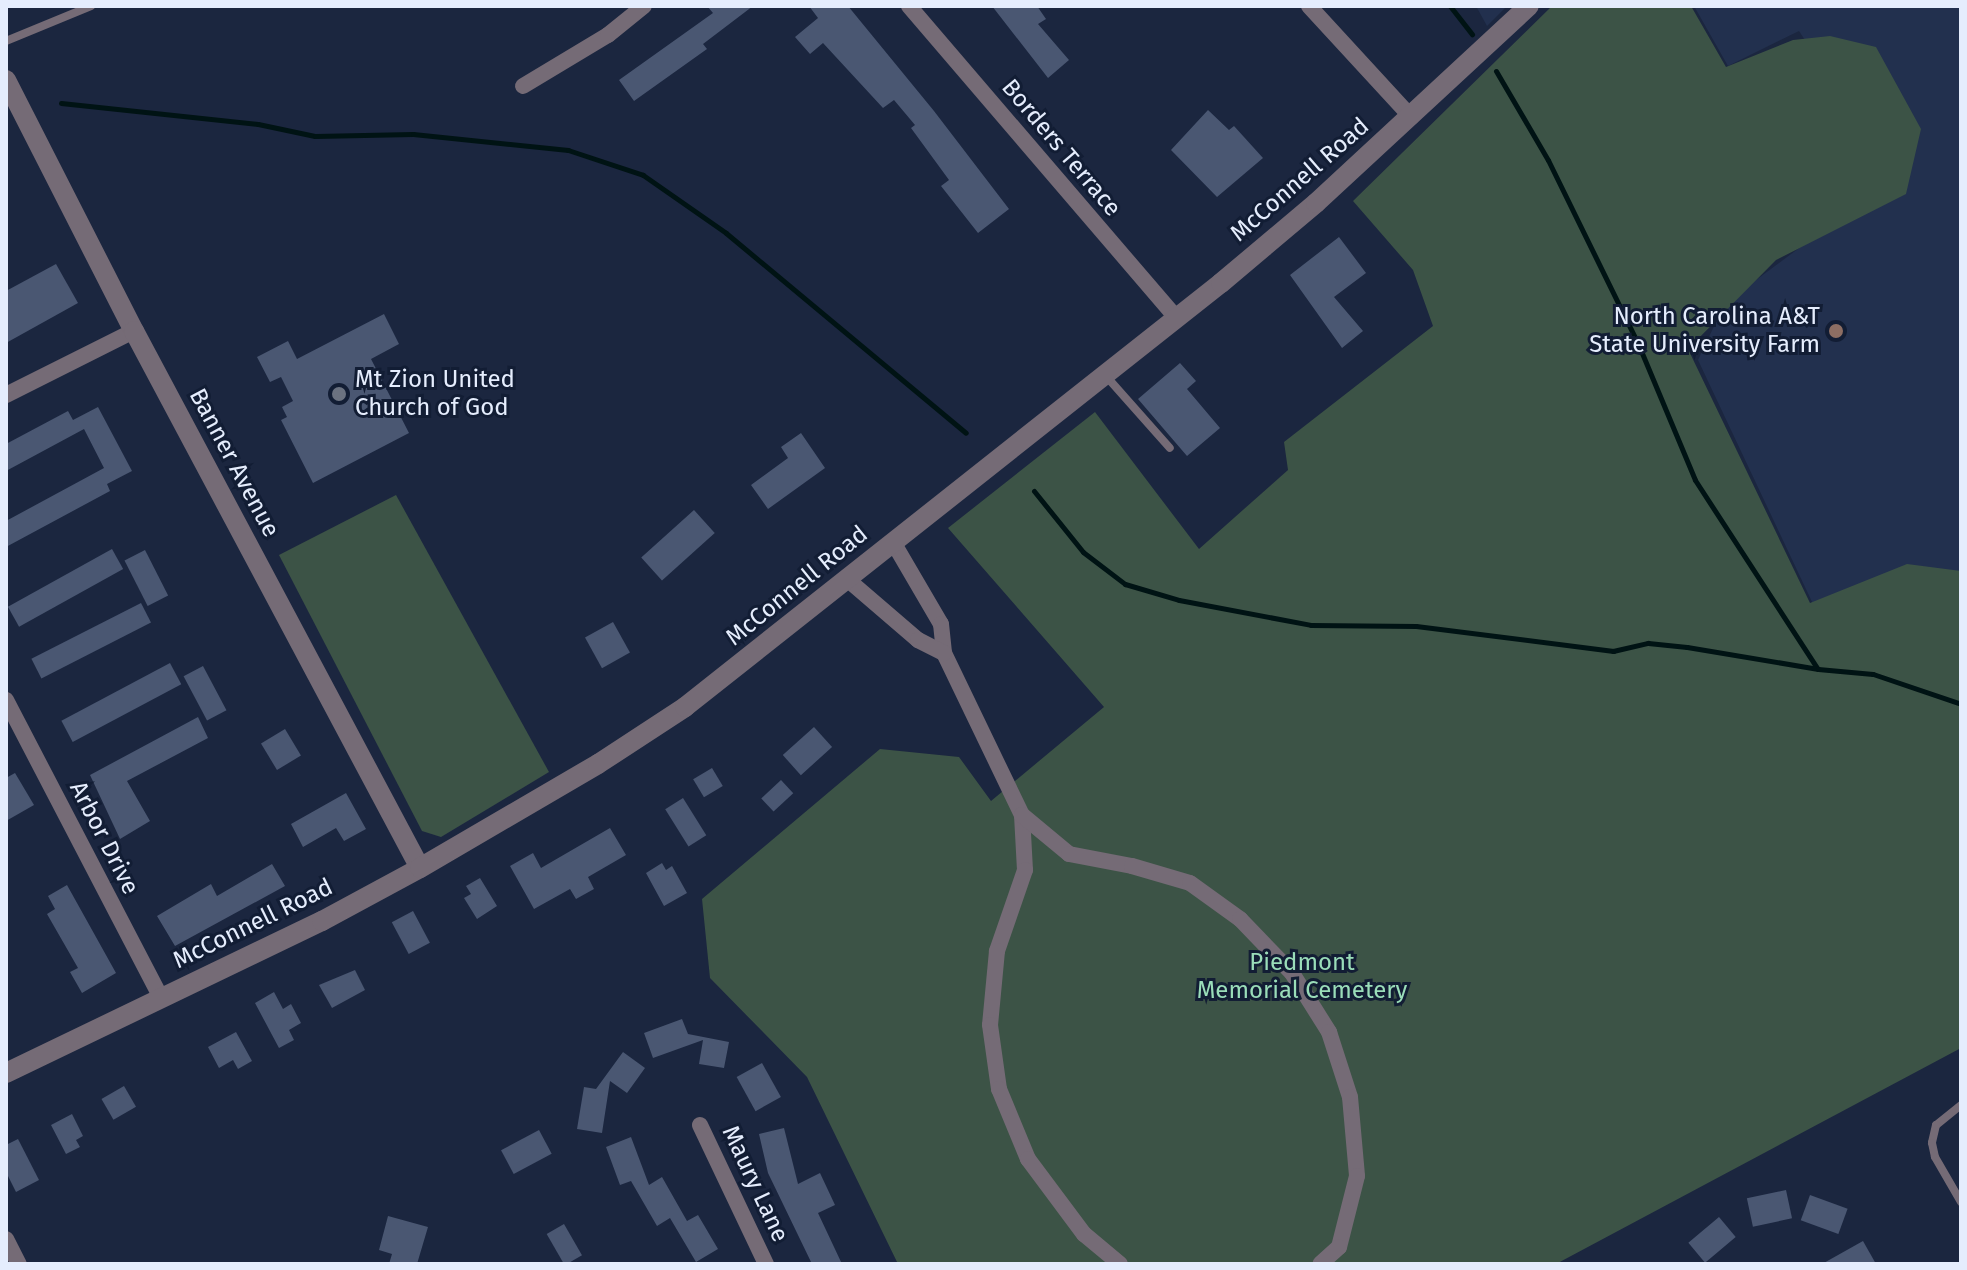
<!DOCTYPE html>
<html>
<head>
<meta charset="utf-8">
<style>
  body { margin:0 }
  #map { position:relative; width:1967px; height:1270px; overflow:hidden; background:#1b263f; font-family:"Fira Sans",sans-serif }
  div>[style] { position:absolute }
  .built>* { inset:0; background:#22304e }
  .green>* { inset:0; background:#3c5346 }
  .stream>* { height:5px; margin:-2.5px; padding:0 2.5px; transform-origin:2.5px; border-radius:2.5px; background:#001314 }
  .building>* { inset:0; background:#4a5772; transform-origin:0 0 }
  .service>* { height:8px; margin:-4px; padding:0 4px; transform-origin:4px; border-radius:4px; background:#756b76 }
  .minor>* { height:16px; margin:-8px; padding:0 8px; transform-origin:8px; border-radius:8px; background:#756b76 }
  .tertiary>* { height:20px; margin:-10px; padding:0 10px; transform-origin:10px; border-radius:10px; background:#756b76 }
  .dots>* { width:22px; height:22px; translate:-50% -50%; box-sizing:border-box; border:4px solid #121d34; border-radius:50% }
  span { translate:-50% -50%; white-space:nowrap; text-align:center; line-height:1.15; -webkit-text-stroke:6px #121d34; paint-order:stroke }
  .street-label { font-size:24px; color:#e5edfd }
  .poi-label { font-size:24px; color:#e5edfd }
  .right { translate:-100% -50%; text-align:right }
  .left { translate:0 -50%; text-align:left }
  .park-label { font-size:24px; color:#9addb9 }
  .frame { position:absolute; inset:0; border:8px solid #e5edfd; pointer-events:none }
</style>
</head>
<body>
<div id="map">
  <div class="built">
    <i style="clip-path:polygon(1476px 6px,1507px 6px,1487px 26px)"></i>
    <i style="clip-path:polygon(1694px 6px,1961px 6px,1961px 606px,1830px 640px,1698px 360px,1725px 303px,1895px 177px,1799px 31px,1728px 66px)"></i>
  </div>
  <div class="green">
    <i style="clip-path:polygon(1552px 6px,1691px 6px,1726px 67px,1793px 40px,1830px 36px,1876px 47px,1921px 129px,1906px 194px,1776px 260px,1688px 349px,1810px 603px,1907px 564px,1961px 571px,1961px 1048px,1556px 1264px,898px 1264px,807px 1077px,710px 978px,702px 899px,880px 749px,959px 757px,991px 801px,1104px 707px,948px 528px,1095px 412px,1199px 549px,1288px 470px,1284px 442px,1433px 326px,1413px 270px,1353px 201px)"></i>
    <i style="clip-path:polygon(396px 495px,549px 772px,441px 837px,422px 831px,279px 555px)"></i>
  </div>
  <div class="stream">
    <i style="left:1450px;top:6px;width:36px;rotate:52deg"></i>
    <i style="left:1496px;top:71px;width:103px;rotate:59.7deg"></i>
    <i style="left:1548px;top:160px;width:207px;rotate:63.9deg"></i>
    <i style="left:1639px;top:346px;width:145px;rotate:67.3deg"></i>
    <i style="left:1695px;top:480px;width:224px;rotate:57deg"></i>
    <i style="left:61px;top:103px;width:198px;rotate:6.1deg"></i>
    <i style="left:258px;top:124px;width:58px;rotate:11.9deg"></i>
    <i style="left:315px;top:136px;width:98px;rotate:-1.2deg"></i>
    <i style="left:413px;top:134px;width:156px;rotate:5.9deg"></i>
    <i style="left:568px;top:150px;width:79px;rotate:18.4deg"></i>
    <i style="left:643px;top:175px;width:101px;rotate:34.9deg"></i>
    <i style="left:726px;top:233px;width:312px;rotate:39.8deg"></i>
    <i style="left:1034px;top:491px;width:78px;rotate:51.2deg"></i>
    <i style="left:1083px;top:552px;width:53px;rotate:37.3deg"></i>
    <i style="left:1125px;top:584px;width:56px;rotate:16.5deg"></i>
    <i style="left:1179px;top:600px;width:134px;rotate:10.7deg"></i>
    <i style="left:1311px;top:625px;width:105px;rotate:0.5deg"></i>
    <i style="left:1416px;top:626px;width:199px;rotate:7.2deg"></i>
    <i style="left:1613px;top:651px;width:36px;rotate:-13deg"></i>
    <i style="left:1648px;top:643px;width:39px;rotate:6deg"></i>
    <i style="left:1687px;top:647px;width:133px;rotate:9.5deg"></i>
    <i style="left:1818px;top:669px;width:55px;rotate:5.2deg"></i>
    <i style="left:1873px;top:674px;width:93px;rotate:18.8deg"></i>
  </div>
  <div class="building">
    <i style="clip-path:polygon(707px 6px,753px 6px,703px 44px,707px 49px,634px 101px,619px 80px,713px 13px)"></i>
    <i style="clip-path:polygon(809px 6px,848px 6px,934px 111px,1009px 209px,978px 233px,941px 186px,949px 180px,911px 128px,915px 125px,894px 100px,883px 108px,823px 43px,810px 54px,795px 37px,818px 18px)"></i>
    <i style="clip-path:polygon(992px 6px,1037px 6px,1046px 19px,1038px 24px,1069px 60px,1048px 78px)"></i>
    <i style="clip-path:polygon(1208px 110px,1229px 130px,1234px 126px,1263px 158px,1217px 197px,1171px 150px)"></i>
    <i style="clip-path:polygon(1339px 237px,1366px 273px,1334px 297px,1363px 331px,1342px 348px,1290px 275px)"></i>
    <i style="clip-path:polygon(56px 264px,78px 303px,6px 343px,6px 291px)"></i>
    <i style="clip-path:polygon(384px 314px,399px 344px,371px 359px,409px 433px,313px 483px,281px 420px,287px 417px,282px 407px,293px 401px,281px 377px,270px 382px,257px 357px,288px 341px,297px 359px)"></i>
    <i style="clip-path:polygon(1180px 363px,1196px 381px,1187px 389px,1220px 428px,1187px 456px,1138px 399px)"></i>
    <i style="clip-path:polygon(98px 407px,132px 471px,107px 484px,110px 491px,6px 547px,6px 521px,104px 468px,84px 429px,6px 471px,6px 444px,68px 411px,73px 420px)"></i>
    <i style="clip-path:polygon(801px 433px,825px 468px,768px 509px,751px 485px,788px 458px,781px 447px)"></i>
    <i style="left:694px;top:510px;width:31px;height:71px;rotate:48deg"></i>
    <i style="left:112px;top:549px;width:23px;height:119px;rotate:61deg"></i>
    <i style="left:145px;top:550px;width:51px;height:23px;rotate:63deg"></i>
    <i style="left:141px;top:603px;width:22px;height:123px;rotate:63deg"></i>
    <i style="left:613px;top:622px;width:35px;height:32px;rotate:61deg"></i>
    <i style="left:170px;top:663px;width:24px;height:123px;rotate:62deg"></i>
    <i style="left:203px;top:666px;width:50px;height:22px;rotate:62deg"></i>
    <i style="clip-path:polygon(198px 717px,208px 738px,127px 781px,150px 821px,120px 839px,90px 775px)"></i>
    <i style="left:814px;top:727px;width:27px;height:42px;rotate:48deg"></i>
    <i style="left:285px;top:729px;width:31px;height:28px;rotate:59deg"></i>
    <i style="left:712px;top:768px;width:21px;height:22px;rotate:59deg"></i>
    <i style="clip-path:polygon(15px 773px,34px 805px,6px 821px,6px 778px)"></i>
    <i style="left:781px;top:780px;width:18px;height:27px;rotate:47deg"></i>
    <i style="clip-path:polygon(346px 793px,366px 829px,344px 841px,336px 828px,303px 847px,291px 824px)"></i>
    <i style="left:683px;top:798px;width:44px;height:21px;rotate:58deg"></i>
    <i style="clip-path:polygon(610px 828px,626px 855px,588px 877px,594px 889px,576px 899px,570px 889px,534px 909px,510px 866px,533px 853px,541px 868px)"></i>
    <i style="clip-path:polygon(662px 863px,666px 870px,672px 866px,687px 893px,664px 906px,646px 873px)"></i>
    <i style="clip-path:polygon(272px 864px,285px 886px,175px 946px,157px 916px,211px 884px,217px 896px)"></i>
    <i style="clip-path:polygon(480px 878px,497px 906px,477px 919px,464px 898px,471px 894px,466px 886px)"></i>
    <i style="clip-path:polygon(67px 885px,116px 973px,82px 993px,70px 972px,78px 968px,47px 914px,55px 909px,48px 896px)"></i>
    <i style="left:413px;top:911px;width:36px;height:24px;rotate:62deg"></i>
    <i style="clip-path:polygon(355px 970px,365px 990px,332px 1008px,319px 985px)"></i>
    <i style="clip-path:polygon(274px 992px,283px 1009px,291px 1004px,301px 1023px,289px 1030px,294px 1040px,279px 1048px,255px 1003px)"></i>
    <i style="clip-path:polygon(682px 1019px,688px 1034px,729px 1042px,724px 1068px,699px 1064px,703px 1040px,653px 1058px,644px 1033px)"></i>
    <i style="clip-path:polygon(236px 1032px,252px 1061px,238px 1069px,233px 1060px,219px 1068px,208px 1047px)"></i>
    <i style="clip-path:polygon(623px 1052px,645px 1068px,627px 1093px,610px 1081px,602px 1133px,577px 1129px,584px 1087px,596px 1089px)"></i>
    <i style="left:762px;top:1063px;width:39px;height:29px;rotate:61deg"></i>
    <i style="left:124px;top:1086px;width:24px;height:26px;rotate:60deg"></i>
    <i style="clip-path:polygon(72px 1114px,83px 1136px,76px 1140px,80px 1147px,66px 1154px,51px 1125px)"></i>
    <i style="clip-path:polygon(784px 1128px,798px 1184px,820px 1173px,835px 1205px,818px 1213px,842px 1264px,812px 1264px,768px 1173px,759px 1134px)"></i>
    <i style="left:539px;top:1130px;width:27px;height:43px;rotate:62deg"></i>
    <i style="clip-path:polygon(631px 1137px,649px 1185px,662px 1177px,687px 1221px,698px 1215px,718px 1249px,696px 1262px,670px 1218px,657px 1226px,631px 1181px,620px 1185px,606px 1147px)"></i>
    <i style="clip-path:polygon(18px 1139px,39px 1180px,16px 1192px,6px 1172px,6px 1145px)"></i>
    <i style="left:1786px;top:1190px;width:29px;height:40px;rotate:78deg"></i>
    <i style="left:1810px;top:1195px;width:40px;height:27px;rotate:20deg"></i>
    <i style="clip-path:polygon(388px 1216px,428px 1227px,417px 1264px,389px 1264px,392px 1254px,379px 1250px)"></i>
    <i style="left:1719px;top:1217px;width:26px;height:40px;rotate:50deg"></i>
    <i style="left:564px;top:1224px;width:36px;height:20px;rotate:60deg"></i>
    <i style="clip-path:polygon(1863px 1241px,1876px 1264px,1822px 1264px)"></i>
  </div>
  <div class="service">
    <i style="left:6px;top:41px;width:92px;rotate:-22.4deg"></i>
    <i style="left:1106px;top:376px;width:96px;rotate:48.4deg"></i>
    <i style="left:1961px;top:1105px;width:32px;rotate:141deg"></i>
    <i style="left:1936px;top:1125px;width:18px;rotate:103deg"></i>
    <i style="left:1932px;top:1143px;width:14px;rotate:78deg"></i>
    <i style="left:1935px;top:1157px;width:52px;rotate:60deg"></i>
  </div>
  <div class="minor">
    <i style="left:909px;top:6px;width:412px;rotate:49.4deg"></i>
    <i style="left:1309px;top:6px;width:151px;rotate:47.4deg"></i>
    <i style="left:523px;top:86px;width:99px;rotate:-31deg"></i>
    <i style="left:608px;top:35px;width:46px;rotate:-38.9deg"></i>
    <i style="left:6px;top:395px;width:143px;rotate:-26.6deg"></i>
    <i style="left:893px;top:542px;width:95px;rotate:59.7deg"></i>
    <i style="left:941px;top:624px;width:29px;rotate:84deg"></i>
    <i style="left:944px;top:653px;width:180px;rotate:64.3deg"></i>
    <i style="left:1022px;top:815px;width:55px;rotate:86.9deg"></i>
    <i style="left:1025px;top:870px;width:86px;rotate:109.1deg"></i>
    <i style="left:997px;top:951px;width:74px;rotate:95.4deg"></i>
    <i style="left:990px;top:1025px;width:65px;rotate:82deg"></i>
    <i style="left:999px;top:1089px;width:76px;rotate:67.5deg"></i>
    <i style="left:1028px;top:1159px;width:94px;rotate:53.3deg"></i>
    <i style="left:1084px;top:1234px;width:47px;rotate:39.8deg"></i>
    <i style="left:847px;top:579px;width:94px;rotate:40.7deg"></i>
    <i style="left:918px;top:640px;width:29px;rotate:27deg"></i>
    <i style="left:6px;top:700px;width:336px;rotate:62.5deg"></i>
    <i style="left:1022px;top:815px;width:61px;rotate:39.7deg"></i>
    <i style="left:1069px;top:854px;width:64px;rotate:10.8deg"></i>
    <i style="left:1132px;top:866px;width:60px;rotate:16.3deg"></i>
    <i style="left:1190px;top:883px;width:62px;rotate:35.8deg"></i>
    <i style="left:1240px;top:919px;width:75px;rotate:46.1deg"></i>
    <i style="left:1292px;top:973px;width:70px;rotate:57.9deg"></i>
    <i style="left:1329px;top:1032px;width:68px;rotate:72.1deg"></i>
    <i style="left:1350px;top:1097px;width:79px;rotate:84.9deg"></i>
    <i style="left:1357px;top:1176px;width:73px;rotate:104.2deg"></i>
    <i style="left:1339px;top:1247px;width:25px;rotate:138deg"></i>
    <i style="left:700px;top:1125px;width:154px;rotate:64.6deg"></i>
    <i style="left:6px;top:1239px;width:28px;rotate:63deg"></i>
  </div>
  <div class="tertiary">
    <i style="left:6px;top:80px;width:282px;rotate:63deg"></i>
    <i style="left:134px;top:331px;width:608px;rotate:61.96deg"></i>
    <i style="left:6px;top:1073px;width:351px;rotate:-25.7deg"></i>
    <i style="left:322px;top:921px;width:111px;rotate:-28.4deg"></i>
    <i style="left:420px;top:868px;width:206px;rotate:-30.3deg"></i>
    <i style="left:598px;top:764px;width:104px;rotate:-33.2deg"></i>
    <i style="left:685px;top:707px;width:683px;rotate:-38.35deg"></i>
    <i style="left:1221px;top:283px;width:124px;rotate:-40.1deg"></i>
    <i style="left:1316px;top:203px;width:290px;rotate:-42.8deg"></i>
  </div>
  <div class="dots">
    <i style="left:1836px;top:331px;background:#8d6e63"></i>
    <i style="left:339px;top:394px;background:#6b7280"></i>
  </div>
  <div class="street-label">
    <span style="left:1061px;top:148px;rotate:50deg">Borders Terrace</span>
    <span style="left:1300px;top:180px;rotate:-41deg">McConnell Road</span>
    <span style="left:234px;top:463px;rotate:62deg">Banner Avenue</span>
    <span style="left:797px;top:586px;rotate:-39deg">McConnell Road</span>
    <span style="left:104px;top:838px;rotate:63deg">Arbor Drive</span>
    <span style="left:253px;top:924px;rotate:-26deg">McConnell Road</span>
    <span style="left:755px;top:1184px;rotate:65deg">Maury Lane</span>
  </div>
  <div class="poi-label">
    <span class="right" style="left:1820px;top:331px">North Carolina A&amp;T<br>State University Farm</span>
    <span class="left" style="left:355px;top:394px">Mt Zion United<br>Church of God</span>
  </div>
  <div class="park-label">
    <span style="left:1302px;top:977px">Piedmont<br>Memorial Cemetery</span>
  </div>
  <div class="frame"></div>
</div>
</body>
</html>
